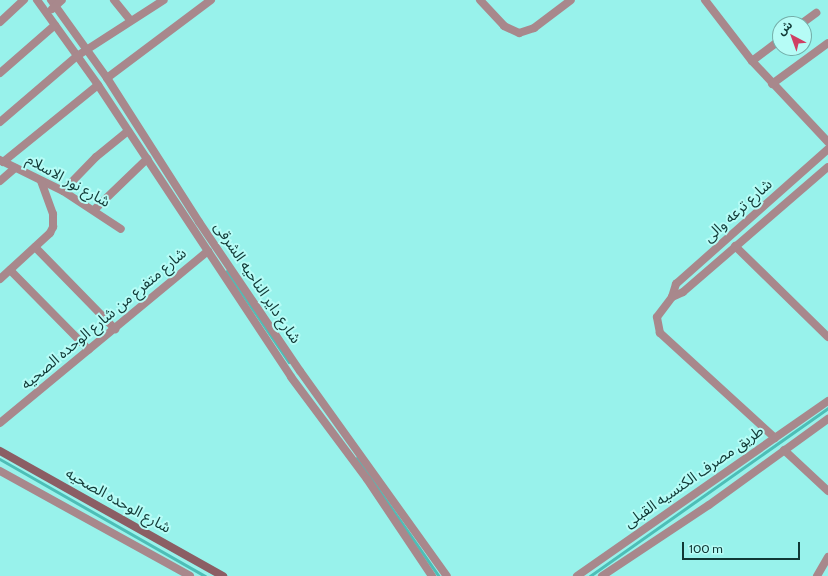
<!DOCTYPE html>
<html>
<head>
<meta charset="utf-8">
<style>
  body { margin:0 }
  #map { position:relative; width:828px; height:576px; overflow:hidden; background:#98f2eb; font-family:Cabin,"Noto Sans Arabic",sans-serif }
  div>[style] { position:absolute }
  .stream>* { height:2.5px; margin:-1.25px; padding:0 1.25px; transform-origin:1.25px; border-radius:1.25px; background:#4dbeb7 }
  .street>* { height:8px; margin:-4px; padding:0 4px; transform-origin:4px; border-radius:4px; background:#a8888c }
  .secondary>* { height:8px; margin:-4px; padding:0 4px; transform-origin:4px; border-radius:4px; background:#8b5e64 }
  span { translate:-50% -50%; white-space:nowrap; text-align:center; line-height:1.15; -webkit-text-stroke:4px #b6fcf6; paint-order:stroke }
  .street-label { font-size:15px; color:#103835 }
  .north { position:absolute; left:772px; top:16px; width:40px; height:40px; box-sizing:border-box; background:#b6fcf6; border:1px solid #74aea9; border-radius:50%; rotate:319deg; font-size:11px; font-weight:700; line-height:16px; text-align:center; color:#103835 }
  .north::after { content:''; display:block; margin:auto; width:14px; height:18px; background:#cf3f63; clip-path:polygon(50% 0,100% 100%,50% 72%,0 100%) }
  .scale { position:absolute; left:682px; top:542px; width:118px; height:18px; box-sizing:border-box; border:2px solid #103835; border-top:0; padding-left:5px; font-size:12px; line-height:14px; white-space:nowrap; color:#103835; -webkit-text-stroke:3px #b6fcf6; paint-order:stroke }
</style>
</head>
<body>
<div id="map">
  <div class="stream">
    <i style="left:227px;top:271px;width:110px;rotate:55.7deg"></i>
    <i style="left:357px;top:458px;width:144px;rotate:55.2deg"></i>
    <i style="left:0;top:459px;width:236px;rotate:29.7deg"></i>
    <i style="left:590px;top:576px;width:291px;rotate:-35.2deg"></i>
  </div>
  <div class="street">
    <i style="left:37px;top:0;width:105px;rotate:54.3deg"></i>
    <i style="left:98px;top:85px;width:350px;rotate:56.5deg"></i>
    <i style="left:291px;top:377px;width:127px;rotate:53.3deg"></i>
    <i style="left:367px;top:479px;width:117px;rotate:56.2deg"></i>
    <i style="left:51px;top:0;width:96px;rotate:54.3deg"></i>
    <i style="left:107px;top:78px;width:171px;rotate:57.4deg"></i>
    <i style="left:199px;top:222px;width:180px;rotate:55.9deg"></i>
    <i style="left:300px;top:371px;width:252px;rotate:54.4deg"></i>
    <i style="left:114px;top:0;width:26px;rotate:51deg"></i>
    <i style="left:480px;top:0;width:35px;rotate:47deg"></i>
    <i style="left:504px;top:26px;width:17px;rotate:25deg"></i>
    <i style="left:519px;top:33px;width:16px;rotate:-18deg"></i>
    <i style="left:534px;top:28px;width:46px;rotate:-37.1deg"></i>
    <i style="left:705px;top:0;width:77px;rotate:52.4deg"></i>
    <i style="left:752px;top:61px;width:111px;rotate:46.8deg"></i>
    <i style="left:52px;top:9px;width:13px;rotate:-42deg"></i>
    <i style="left:0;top:22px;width:33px;rotate:-43deg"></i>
    <i style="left:801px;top:24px;width:19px;rotate:-36deg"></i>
    <i style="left:752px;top:61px;width:35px;rotate:-37deg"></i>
    <i style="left:0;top:73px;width:73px;rotate:-41.1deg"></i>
    <i style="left:107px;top:78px;width:130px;rotate:-36.9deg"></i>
    <i style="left:772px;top:84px;width:69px;rotate:-36.2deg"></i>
    <i style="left:0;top:122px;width:101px;rotate:-40.6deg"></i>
    <i style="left:77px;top:56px;width:103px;rotate:-32.8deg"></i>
    <i style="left:0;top:160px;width:70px;rotate:26.2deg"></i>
    <i style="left:63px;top:191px;width:69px;rotate:33.2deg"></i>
    <i style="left:3px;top:162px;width:122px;rotate:-39deg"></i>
    <i style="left:0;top:181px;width:20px;rotate:-41deg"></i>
    <i style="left:63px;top:191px;width:47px;rotate:-45.9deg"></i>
    <i style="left:96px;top:157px;width:41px;rotate:-39.1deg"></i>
    <i style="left:94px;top:210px;width:74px;rotate:-43.9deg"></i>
    <i style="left:735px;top:246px;width:130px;rotate:44.4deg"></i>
    <i style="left:35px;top:247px;width:115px;rotate:45.7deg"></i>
    <i style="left:10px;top:270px;width:112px;rotate:45.4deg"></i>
    <i style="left:0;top:279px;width:68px;rotate:-42.6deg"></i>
    <i style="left:50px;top:233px;width:7px;rotate:-63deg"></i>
    <i style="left:53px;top:227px;width:13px;rotate:-90deg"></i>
    <i style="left:53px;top:214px;width:35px;rotate:-110deg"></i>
    <i style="left:672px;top:297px;width:14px;rotate:-73deg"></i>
    <i style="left:676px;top:284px;width:203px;rotate:-41.6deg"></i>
    <i style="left:0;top:423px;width:270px;rotate:-39.6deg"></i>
    <i style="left:775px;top:438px;width:156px;rotate:-137.6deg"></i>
    <i style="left:660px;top:333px;width:16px;rotate:-101deg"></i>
    <i style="left:657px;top:317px;width:25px;rotate:-53deg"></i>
    <i style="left:672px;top:297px;width:12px;rotate:-24deg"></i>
    <i style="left:683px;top:292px;width:191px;rotate:-40.8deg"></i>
    <i style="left:784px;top:450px;width:60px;rotate:43deg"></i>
    <i style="left:0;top:471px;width:217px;rotate:28.9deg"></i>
    <i style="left:577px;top:576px;width:306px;rotate:-34.9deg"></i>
    <i style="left:602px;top:576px;width:128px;rotate:-33.6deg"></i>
    <i style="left:709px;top:505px;width:147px;rotate:-35.9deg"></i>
    <i style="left:817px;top:576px;width:22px;rotate:-60deg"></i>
  </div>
  <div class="secondary">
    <i style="left:0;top:451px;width:256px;rotate:29.3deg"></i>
  </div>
  <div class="street-label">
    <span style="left:68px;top:181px;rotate:29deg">شارع نور الاسلام</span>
    <span style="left:738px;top:211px;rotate:-42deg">شارع ترعه والى</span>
    <span style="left:257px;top:283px;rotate:56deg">شارع داير الناحيه الشرقى</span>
    <span style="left:104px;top:319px;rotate:-40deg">شارع متفرع من شارع الوحده الصحيه</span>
    <span style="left:694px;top:477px;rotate:-35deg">طريق مصرف الكنسيه القبلى</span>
    <span style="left:118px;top:501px;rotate:29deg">شارع الوحده الصحيه</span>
  </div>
  <div class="north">ش</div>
  <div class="scale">100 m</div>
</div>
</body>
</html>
